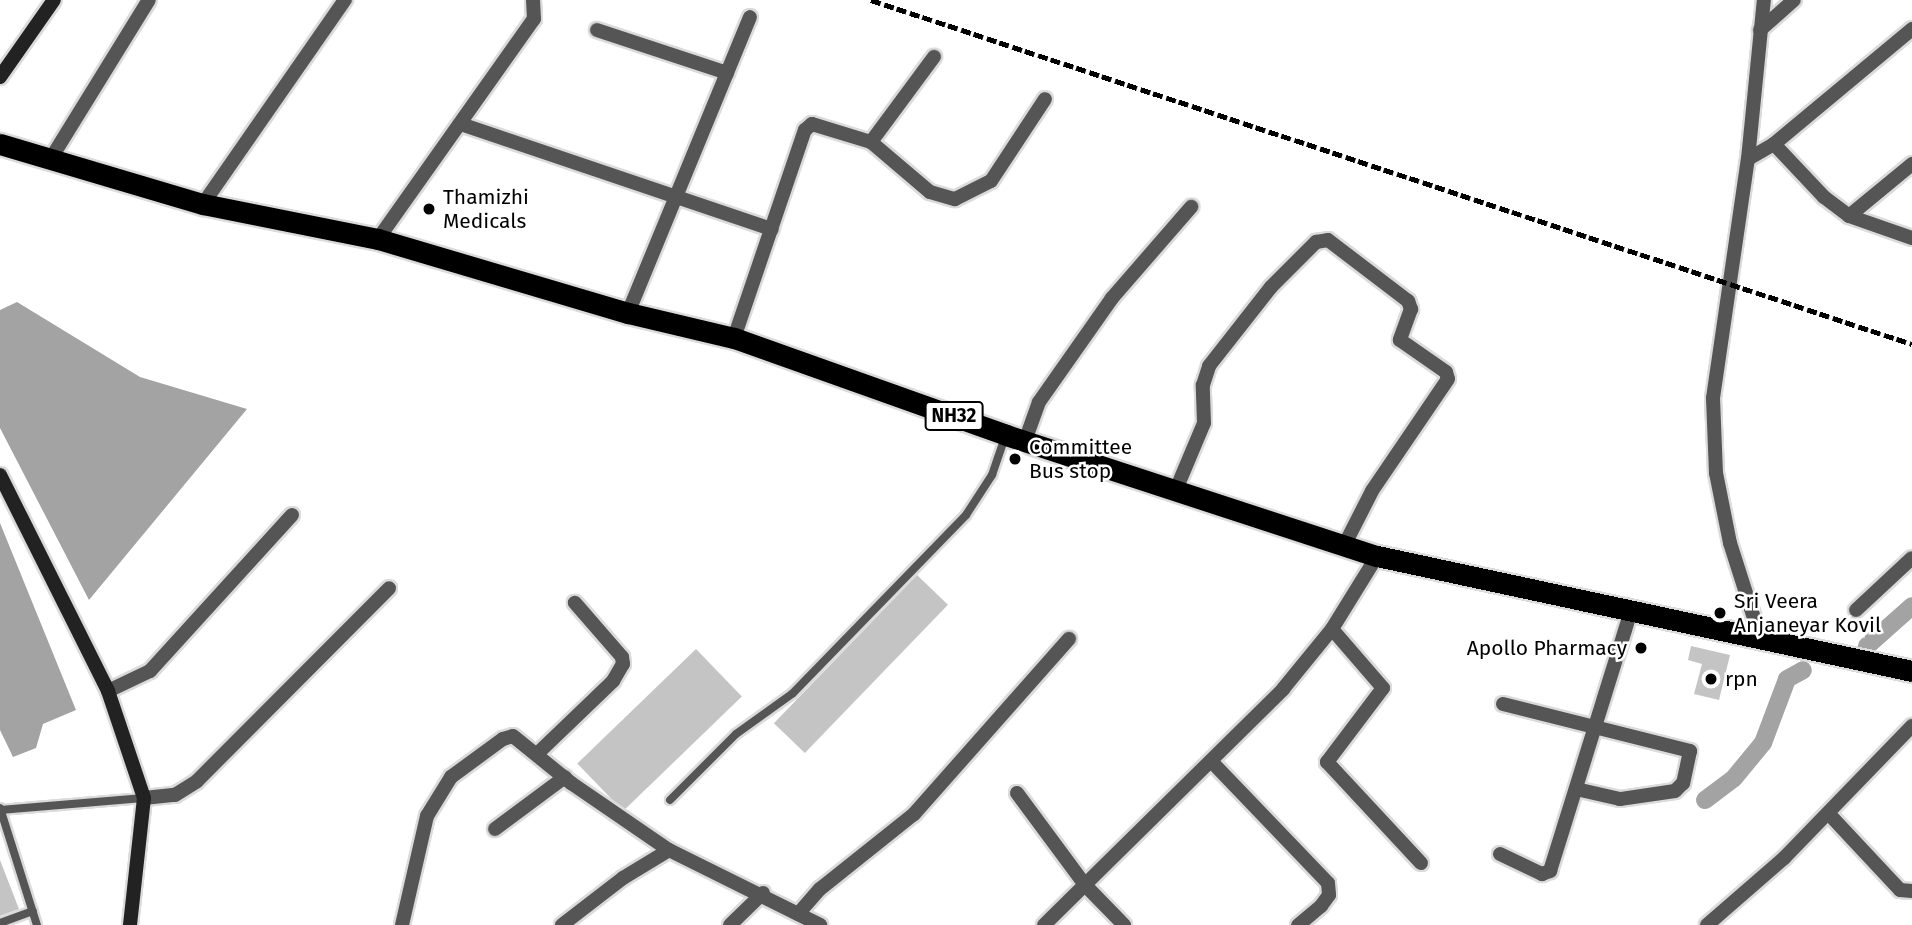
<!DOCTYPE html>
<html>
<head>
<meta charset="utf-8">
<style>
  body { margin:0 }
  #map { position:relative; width:1912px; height:925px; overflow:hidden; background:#fff; font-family:"Fira Sans",sans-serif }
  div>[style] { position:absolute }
  .water>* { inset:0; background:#a3a3a3 }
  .canal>* { height:18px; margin:-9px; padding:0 9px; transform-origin:9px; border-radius:9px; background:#a3a3a3 }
  .building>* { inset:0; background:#c4c4c4; transform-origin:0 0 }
  .roads { filter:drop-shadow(2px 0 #dbdbdb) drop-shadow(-2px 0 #dbdbdb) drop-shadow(0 2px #dbdbdb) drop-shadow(0 -2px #dbdbdb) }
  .lane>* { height:8px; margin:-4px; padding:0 4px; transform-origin:4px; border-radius:4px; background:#555 }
  .street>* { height:14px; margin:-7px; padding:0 7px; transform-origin:7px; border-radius:7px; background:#555 }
  .secondary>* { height:14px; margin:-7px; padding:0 7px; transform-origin:7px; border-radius:7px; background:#222 }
  .highway>* { height:21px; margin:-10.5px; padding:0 10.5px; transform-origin:10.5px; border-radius:10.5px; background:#000 }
  .rail>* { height:5px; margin-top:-2.5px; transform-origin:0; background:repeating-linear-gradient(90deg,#000 0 10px,transparent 0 13.5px) }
  .dots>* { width:19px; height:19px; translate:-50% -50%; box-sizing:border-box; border:4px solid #fff; border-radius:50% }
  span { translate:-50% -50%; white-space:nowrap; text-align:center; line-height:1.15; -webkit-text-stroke:5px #fff; paint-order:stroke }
  .shield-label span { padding:2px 5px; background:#fff; border:2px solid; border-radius:5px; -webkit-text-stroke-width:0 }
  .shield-label { font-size:19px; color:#000; font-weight:700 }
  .poi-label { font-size:21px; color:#000 }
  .left { translate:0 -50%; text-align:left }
  .right { translate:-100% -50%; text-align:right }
</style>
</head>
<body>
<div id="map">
  <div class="water">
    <i style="clip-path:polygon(17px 302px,140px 377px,247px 409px,89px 600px,0 428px,0 310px)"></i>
    <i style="clip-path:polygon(0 523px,76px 710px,43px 724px,36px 748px,13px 757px,0 730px)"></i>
  </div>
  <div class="canal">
    <i style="left:1867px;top:646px;width:60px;rotate:-41.6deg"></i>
    <i style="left:1705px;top:800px;width:36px;rotate:-37deg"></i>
    <i style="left:1734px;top:778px;width:45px;rotate:-50.4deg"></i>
    <i style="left:1763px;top:743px;width:68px;rotate:-69.4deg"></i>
    <i style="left:1787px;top:679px;width:18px;rotate:-29deg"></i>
  </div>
  <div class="building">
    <i style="left:917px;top:575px;width:43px;height:206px;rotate:44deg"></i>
    <i style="clip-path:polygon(1691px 646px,1730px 655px,1719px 700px,1694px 694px,1702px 664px,1688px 660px)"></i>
    <i style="left:696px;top:649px;width:66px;height:165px;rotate:46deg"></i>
    <i style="clip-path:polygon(0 860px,19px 909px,0 916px)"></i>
  </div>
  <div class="roads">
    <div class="lane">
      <i style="left:670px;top:800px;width:93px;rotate:-45deg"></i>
      <i style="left:736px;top:734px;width:70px;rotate:-35.7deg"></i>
      <i style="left:793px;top:693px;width:248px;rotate:-45.8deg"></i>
      <i style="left:966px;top:515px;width:48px;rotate:-57deg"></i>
      <i style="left:992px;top:475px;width:40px;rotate:-71.1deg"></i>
      <i style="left:0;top:808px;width:123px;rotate:72.5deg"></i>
      <i style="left:0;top:810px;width:144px;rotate:-4.8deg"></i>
      <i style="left:0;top:923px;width:35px;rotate:-20deg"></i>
    </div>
    <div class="street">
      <i style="left:597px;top:30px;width:137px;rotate:18.3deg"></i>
      <i style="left:1760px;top:30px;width:45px;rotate:-41.4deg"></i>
      <i style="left:461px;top:124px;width:328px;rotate:18.7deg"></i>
      <i style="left:871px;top:142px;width:106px;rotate:-53.5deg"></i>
      <i style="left:1774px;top:144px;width:73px;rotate:46.7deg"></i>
      <i style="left:1824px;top:197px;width:31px;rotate:37deg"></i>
      <i style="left:1849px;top:216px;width:67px;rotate:19.2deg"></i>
      <i style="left:1748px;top:159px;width:30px;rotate:-30deg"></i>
      <i style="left:1774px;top:144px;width:180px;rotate:-39.8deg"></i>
      <i style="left:50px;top:160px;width:188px;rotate:-58.3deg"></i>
      <i style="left:203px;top:204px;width:249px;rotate:-55.2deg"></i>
      <i style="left:1849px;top:216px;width:82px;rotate:-39.5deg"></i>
      <i style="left:378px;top:239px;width:270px;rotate:-54.7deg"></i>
      <i style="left:534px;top:19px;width:19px;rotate:-93deg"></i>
      <i style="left:628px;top:313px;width:320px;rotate:-67.6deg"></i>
      <i style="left:734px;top:338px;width:220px;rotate:-71.2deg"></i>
      <i style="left:805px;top:130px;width:9px;rotate:-41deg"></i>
      <i style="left:812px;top:124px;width:62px;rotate:17deg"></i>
      <i style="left:871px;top:142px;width:77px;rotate:40.3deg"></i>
      <i style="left:930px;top:192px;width:26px;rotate:16deg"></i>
      <i style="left:955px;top:199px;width:40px;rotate:-26.6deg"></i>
      <i style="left:991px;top:181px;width:98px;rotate:-56.6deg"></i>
      <i style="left:1025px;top:441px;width:41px;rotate:-70.3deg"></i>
      <i style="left:1039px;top:402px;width:127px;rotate:-54.9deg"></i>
      <i style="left:1112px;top:298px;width:121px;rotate:-49deg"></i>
      <i style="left:1175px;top:492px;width:75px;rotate:-67.2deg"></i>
      <i style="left:1204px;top:423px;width:38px;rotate:-92deg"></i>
      <i style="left:1203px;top:385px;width:20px;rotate:-72deg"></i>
      <i style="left:1209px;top:366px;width:100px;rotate:-51.9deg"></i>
      <i style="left:1271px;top:287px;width:64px;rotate:-45deg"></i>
      <i style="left:1316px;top:242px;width:12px;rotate:-9deg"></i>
      <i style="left:1328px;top:240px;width:101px;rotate:37.3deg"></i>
      <i style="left:1408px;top:301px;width:9px;rotate:69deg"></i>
      <i style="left:1411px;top:309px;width:33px;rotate:110deg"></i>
      <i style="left:1400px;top:340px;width:56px;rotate:34.8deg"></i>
      <i style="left:1446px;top:372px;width:7px;rotate:74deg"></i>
      <i style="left:1448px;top:379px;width:135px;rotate:124.2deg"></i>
      <i style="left:1372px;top:491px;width:62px;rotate:117deg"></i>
      <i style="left:1856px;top:610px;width:76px;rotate:-42.9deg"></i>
      <i style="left:1332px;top:629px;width:78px;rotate:49.2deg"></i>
      <i style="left:1383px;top:688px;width:93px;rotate:127.1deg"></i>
      <i style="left:1327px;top:762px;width:138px;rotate:47.1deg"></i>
      <i style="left:1760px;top:637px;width:99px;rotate:-107.7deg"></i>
      <i style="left:1730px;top:543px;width:71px;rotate:-101.3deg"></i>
      <i style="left:1716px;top:473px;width:75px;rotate:-92.3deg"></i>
      <i style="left:1713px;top:398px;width:242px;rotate:-81.7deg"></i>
      <i style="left:1748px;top:159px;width:160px;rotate:-84.3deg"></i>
      <i style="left:108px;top:691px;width:47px;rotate:-25.5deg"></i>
      <i style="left:150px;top:671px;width:211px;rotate:-47.7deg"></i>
      <i style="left:1503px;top:704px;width:193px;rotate:14.1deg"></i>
      <i style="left:1690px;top:751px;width:33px;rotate:102deg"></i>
      <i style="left:1683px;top:783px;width:11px;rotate:135deg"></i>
      <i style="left:1675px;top:791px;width:56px;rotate:171.7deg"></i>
      <i style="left:1620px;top:799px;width:45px;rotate:-167.2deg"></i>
      <i style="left:538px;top:753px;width:104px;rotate:-43.8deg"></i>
      <i style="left:613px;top:681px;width:20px;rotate:-60deg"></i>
      <i style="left:623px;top:664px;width:7px;rotate:-98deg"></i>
      <i style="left:622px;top:657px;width:72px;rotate:-131deg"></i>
      <i style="left:1211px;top:761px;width:169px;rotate:46.2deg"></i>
      <i style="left:1328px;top:883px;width:12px;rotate:85deg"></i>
      <i style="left:1329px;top:895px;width:14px;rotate:126deg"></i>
      <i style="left:1321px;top:906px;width:30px;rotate:140deg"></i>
      <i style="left:1017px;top:793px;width:114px;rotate:53.5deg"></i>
      <i style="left:1085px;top:885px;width:56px;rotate:45.7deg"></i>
      <i style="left:144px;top:798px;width:31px;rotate:-6deg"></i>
      <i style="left:175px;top:795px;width:26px;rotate:-32deg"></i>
      <i style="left:197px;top:781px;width:272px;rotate:-45.1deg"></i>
      <i style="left:1829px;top:814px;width:104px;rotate:46.9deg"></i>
      <i style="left:1900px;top:890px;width:12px;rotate:5deg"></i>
      <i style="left:495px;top:829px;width:87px;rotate:-36.6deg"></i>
      <i style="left:1500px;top:854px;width:47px;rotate:25.5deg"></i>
      <i style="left:1542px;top:874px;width:9px;rotate:-21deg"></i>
      <i style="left:1550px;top:871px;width:272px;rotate:-72.7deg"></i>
      <i style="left:798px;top:914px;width:33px;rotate:-49deg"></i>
      <i style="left:820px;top:889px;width:120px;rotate:-38.6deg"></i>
      <i style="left:914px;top:814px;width:234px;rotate:-48.5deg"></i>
      <i style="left:402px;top:925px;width:112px;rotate:-77.1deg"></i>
      <i style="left:427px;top:816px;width:46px;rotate:-58.4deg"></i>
      <i style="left:451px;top:777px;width:64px;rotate:-36.2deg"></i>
      <i style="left:503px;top:739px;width:10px;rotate:-17deg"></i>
      <i style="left:513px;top:736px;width:75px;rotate:39deg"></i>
      <i style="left:571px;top:783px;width:119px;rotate:34.4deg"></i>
      <i style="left:669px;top:850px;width:169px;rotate:26.4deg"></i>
      <i style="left:562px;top:925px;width:77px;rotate:-37.6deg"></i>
      <i style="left:623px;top:878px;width:54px;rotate:-31.3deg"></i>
      <i style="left:730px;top:925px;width:46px;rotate:-44.1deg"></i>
      <i style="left:1044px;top:925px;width:336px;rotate:-44.6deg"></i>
      <i style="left:1283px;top:689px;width:77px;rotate:-50.8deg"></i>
      <i style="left:1332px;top:629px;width:86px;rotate:-58.3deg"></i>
      <i style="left:1707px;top:925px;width:102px;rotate:-41deg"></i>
      <i style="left:1784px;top:858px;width:184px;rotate:-45.9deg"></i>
    </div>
    <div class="secondary">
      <i style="left:0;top:77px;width:94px;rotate:-55deg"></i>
      <i style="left:0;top:475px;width:241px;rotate:63.4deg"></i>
      <i style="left:108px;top:691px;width:113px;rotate:71.4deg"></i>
      <i style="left:144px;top:798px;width:128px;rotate:96.3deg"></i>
    </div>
    <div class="highway">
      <i style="left:0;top:144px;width:212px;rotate:16.5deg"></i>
      <i style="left:203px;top:204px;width:178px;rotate:11.3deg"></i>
      <i style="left:378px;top:239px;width:261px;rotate:16.5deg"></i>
      <i style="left:628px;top:313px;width:109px;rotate:13.3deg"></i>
      <i style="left:734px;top:338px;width:289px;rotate:19.6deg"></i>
      <i style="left:1006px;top:435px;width:390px;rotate:18.1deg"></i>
      <i style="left:1377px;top:556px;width:547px;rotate:12.13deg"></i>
    </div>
  </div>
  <div class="rail">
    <i style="left:871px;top:0;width:1096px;rotate:18.29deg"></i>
  </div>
  <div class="dots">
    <i style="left:429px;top:209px;background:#000"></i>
    <i style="left:1015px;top:459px;background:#000"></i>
    <i style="left:1720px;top:613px;background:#000"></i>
    <i style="left:1641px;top:648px;background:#000"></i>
    <i style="left:1711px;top:679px;background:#000"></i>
  </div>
  <div class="shield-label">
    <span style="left:954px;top:416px">NH32</span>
  </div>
  <div class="poi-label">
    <span class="left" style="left:443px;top:209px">Thamizhi<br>Medicals</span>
    <span class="left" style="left:1029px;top:459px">Committee<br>Bus stop</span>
    <span class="left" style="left:1734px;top:613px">Sri Veera<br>Anjaneyar Kovil</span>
    <span class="right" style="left:1627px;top:648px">Apollo Pharmacy</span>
    <span class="left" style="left:1725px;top:679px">rpn</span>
  </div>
</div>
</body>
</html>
